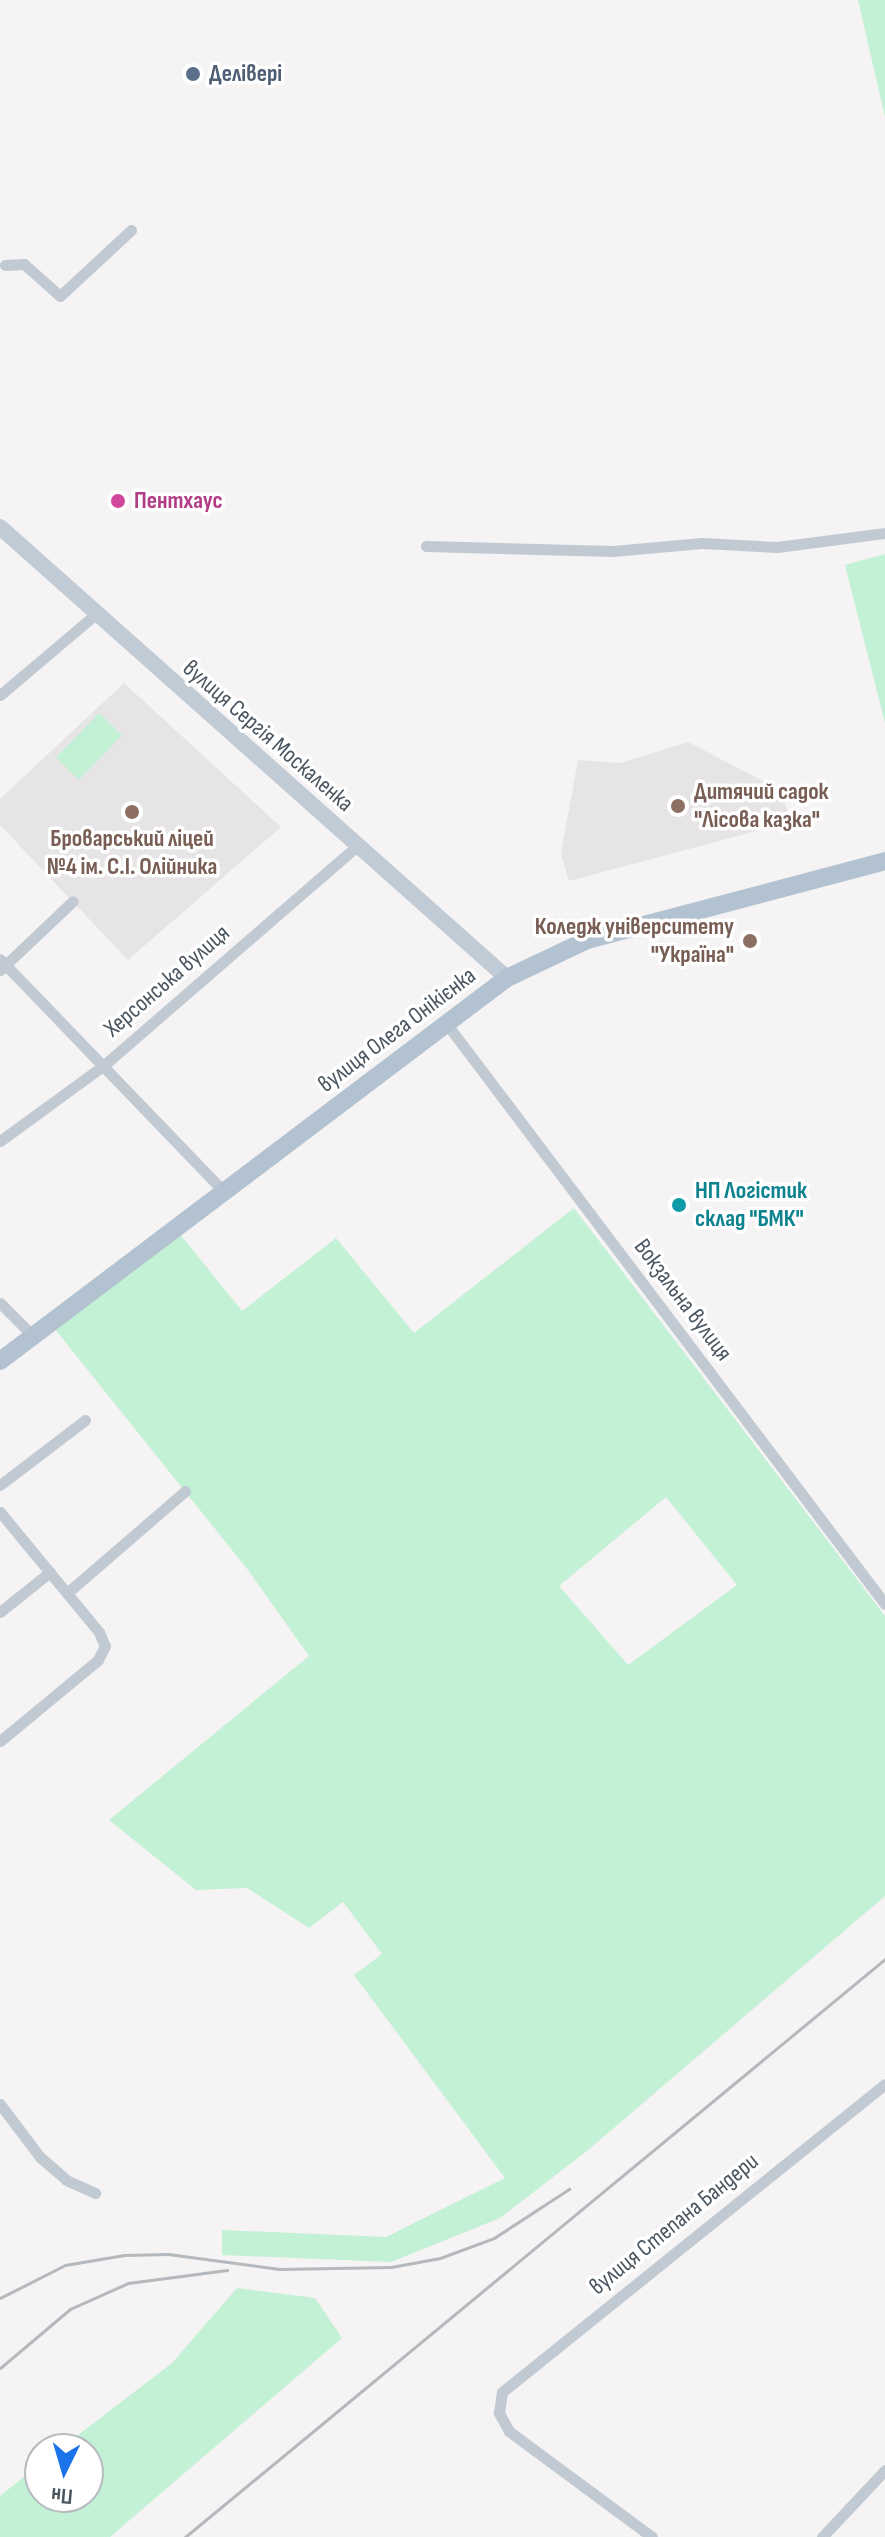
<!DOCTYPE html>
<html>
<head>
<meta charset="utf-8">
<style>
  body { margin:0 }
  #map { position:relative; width:885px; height:2537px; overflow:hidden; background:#f5f3f3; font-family:"Sofia Sans Condensed",sans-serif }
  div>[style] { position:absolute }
  .education>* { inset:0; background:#e6e4e5 }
  .green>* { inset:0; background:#c3f1d5; transform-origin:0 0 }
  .minor>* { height:11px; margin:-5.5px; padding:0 5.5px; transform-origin:5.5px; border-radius:5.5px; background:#c1cad2 }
  .secondary>* { height:16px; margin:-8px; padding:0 8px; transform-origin:8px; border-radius:8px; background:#c1cbd6 }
  .primary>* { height:18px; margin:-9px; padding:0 9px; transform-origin:9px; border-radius:9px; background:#b3c2d1 }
  .rail>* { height:3px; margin:-1.5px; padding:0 1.5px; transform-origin:1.5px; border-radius:1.5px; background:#b5b8bd }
  .dots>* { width:22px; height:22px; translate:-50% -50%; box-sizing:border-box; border:4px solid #fff; border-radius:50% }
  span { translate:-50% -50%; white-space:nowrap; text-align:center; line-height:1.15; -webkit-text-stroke:7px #fff; paint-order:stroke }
  .service-label { font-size:24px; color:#4e5e75; font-weight:700 }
  .left { translate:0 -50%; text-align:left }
  .hotel-label { font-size:24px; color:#b23c85; font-weight:700 }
  .street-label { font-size:24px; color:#4a5661 }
  .education-label { font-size:24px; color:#785e54; font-weight:700 }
  .right { translate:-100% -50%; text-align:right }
  .culture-label { font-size:24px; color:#0d838f; font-weight:700 }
  .north { position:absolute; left:24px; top:2433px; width:80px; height:80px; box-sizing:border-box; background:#fff; border:2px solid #b7bbc0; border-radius:50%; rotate:185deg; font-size:22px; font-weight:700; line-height:32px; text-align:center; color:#4a5661 }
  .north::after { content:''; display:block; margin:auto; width:28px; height:36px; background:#1a73e8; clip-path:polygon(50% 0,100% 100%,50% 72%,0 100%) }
</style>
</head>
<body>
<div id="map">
  <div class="education">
    <i style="clip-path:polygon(124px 683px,281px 827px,128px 960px,0 825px,0 799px)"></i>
    <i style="clip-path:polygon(688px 742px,782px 791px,790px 822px,569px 881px,561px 854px,578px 760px,621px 763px)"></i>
  </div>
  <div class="green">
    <i style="clip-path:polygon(858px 0,885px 0,885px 117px)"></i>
    <i style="clip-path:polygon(885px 554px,885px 723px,845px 565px)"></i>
    <i style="left:99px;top:713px;width:32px;height:62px;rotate:44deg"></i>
    <i style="clip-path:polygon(evenodd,574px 1208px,885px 1616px,885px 1896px,587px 2151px,500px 2218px,391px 2262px,222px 2255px,222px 2230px,386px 2237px,505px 2178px,354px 1975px,382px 1954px,343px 1902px,309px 1928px,247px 1888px,196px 1890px,109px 1820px,309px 1656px,248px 1570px,50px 1323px,175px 1228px,242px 1311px,336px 1238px,414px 1333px,574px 1208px,666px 1497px,737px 1585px,628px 1665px,559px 1586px,666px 1497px)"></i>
    <i style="clip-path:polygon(237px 2288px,315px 2298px,342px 2338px,110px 2537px,0 2537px,0 2496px,40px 2464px,40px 2497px,88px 2497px,88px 2449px,60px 2449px,172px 2363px)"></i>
  </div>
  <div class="minor">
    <i style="left:5px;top:265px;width:19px;rotate:-3deg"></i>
    <i style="left:24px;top:264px;width:48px;rotate:41.6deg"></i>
    <i style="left:60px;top:296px;width:97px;rotate:-42.9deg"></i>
    <i style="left:426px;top:546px;width:187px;rotate:1.5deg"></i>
    <i style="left:613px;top:551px;width:89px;rotate:-5.1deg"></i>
    <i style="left:702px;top:543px;width:75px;rotate:3.1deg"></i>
    <i style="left:777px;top:547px;width:109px;rotate:-7.4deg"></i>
    <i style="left:0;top:695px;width:126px;rotate:-40.2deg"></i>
    <i style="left:0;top:959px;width:322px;rotate:46.1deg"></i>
    <i style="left:0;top:970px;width:100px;rotate:-43.4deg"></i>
    <i style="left:446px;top:1023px;width:728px;rotate:52.93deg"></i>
    <i style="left:0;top:1141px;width:127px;rotate:-36.1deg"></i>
    <i style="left:103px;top:1066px;width:336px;rotate:-40.9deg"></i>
    <i style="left:0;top:1303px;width:47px;rotate:45deg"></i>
    <i style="left:0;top:1485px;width:107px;rotate:-37.4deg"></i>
    <i style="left:0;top:1512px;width:156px;rotate:50.5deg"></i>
    <i style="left:99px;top:1632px;width:15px;rotate:67deg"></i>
    <i style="left:105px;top:1646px;width:16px;rotate:117deg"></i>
    <i style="left:98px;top:1660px;width:127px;rotate:140.4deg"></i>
    <i style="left:67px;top:1593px;width:156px;rotate:-40.8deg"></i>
    <i style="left:0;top:1612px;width:64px;rotate:-38.7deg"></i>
    <i style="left:0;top:2104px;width:66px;rotate:53deg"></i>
    <i style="left:40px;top:2157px;width:35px;rotate:41deg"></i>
    <i style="left:66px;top:2180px;width:32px;rotate:24deg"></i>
    <i style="left:652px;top:2537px;width:178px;rotate:-143.5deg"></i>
    <i style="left:509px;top:2431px;width:21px;rotate:-119deg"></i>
    <i style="left:499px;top:2413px;width:21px;rotate:-82deg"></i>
    <i style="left:502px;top:2392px;width:491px;rotate:-38.8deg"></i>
    <i style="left:822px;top:2537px;width:92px;rotate:-46.8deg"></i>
  </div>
  <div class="secondary">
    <i style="left:0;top:527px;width:679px;rotate:41.65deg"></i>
  </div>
  <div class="primary">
    <i style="left:0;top:1361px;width:635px;rotate:-37.07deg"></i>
    <i style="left:507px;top:978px;width:89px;rotate:-25.4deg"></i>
    <i style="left:587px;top:940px;width:308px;rotate:-14.8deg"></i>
  </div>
  <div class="rail">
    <i style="left:0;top:2298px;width:73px;rotate:-26.9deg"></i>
    <i style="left:65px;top:2265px;width:60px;rotate:-9.6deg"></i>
    <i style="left:124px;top:2255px;width:44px;rotate:-1.3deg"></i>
    <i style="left:168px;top:2254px;width:112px;rotate:7.7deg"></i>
    <i style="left:279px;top:2269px;width:112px;rotate:-1deg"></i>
    <i style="left:391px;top:2267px;width:50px;rotate:-10.4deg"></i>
    <i style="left:440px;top:2258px;width:58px;rotate:-20.3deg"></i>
    <i style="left:494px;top:2238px;width:90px;rotate:-33.2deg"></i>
    <i style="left:0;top:2368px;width:92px;rotate:-40.1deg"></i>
    <i style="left:70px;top:2309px;width:64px;rotate:-24.1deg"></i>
    <i style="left:128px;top:2283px;width:100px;rotate:-7.5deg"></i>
    <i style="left:185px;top:2537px;width:908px;rotate:-39.55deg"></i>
  </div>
  <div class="dots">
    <i style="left:193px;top:74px;background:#5c6f8a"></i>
    <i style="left:118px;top:501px;background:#d1479c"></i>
    <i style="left:678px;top:806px;background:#8d6e63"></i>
    <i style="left:132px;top:812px;background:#8d6e63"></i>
    <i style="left:750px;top:941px;background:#8d6e63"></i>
    <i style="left:679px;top:1205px;background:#0f9aa8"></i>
  </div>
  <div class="service-label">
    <span class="left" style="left:209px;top:74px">Делівері</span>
  </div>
  <div class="hotel-label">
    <span class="left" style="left:134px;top:501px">Пентхаус</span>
  </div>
  <div class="street-label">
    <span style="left:268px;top:736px;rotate:41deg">вулиця Сергія Москаленка</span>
    <span style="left:167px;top:981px;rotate:-41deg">Херсонська вулиця</span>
    <span style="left:397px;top:1030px;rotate:-37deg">вулиця Олега Онікієнка</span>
    <span style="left:683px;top:1300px;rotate:53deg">Вокзальна вулиця</span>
    <span style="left:674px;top:2224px;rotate:-39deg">вулиця Степана Бандери</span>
  </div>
  <div class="education-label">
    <span class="left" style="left:694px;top:806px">Дитячий садок<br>"Лісова казка"</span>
    <span style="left:132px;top:853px">Броварський ліцей<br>№4 ім. С.І. Олійника</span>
    <span class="right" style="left:734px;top:941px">Коледж університету<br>"Україна"</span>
  </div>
  <div class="culture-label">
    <span class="left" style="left:695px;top:1205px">НП Логістик<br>склад "БМК"</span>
  </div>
  <div class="north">Пн</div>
</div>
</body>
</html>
